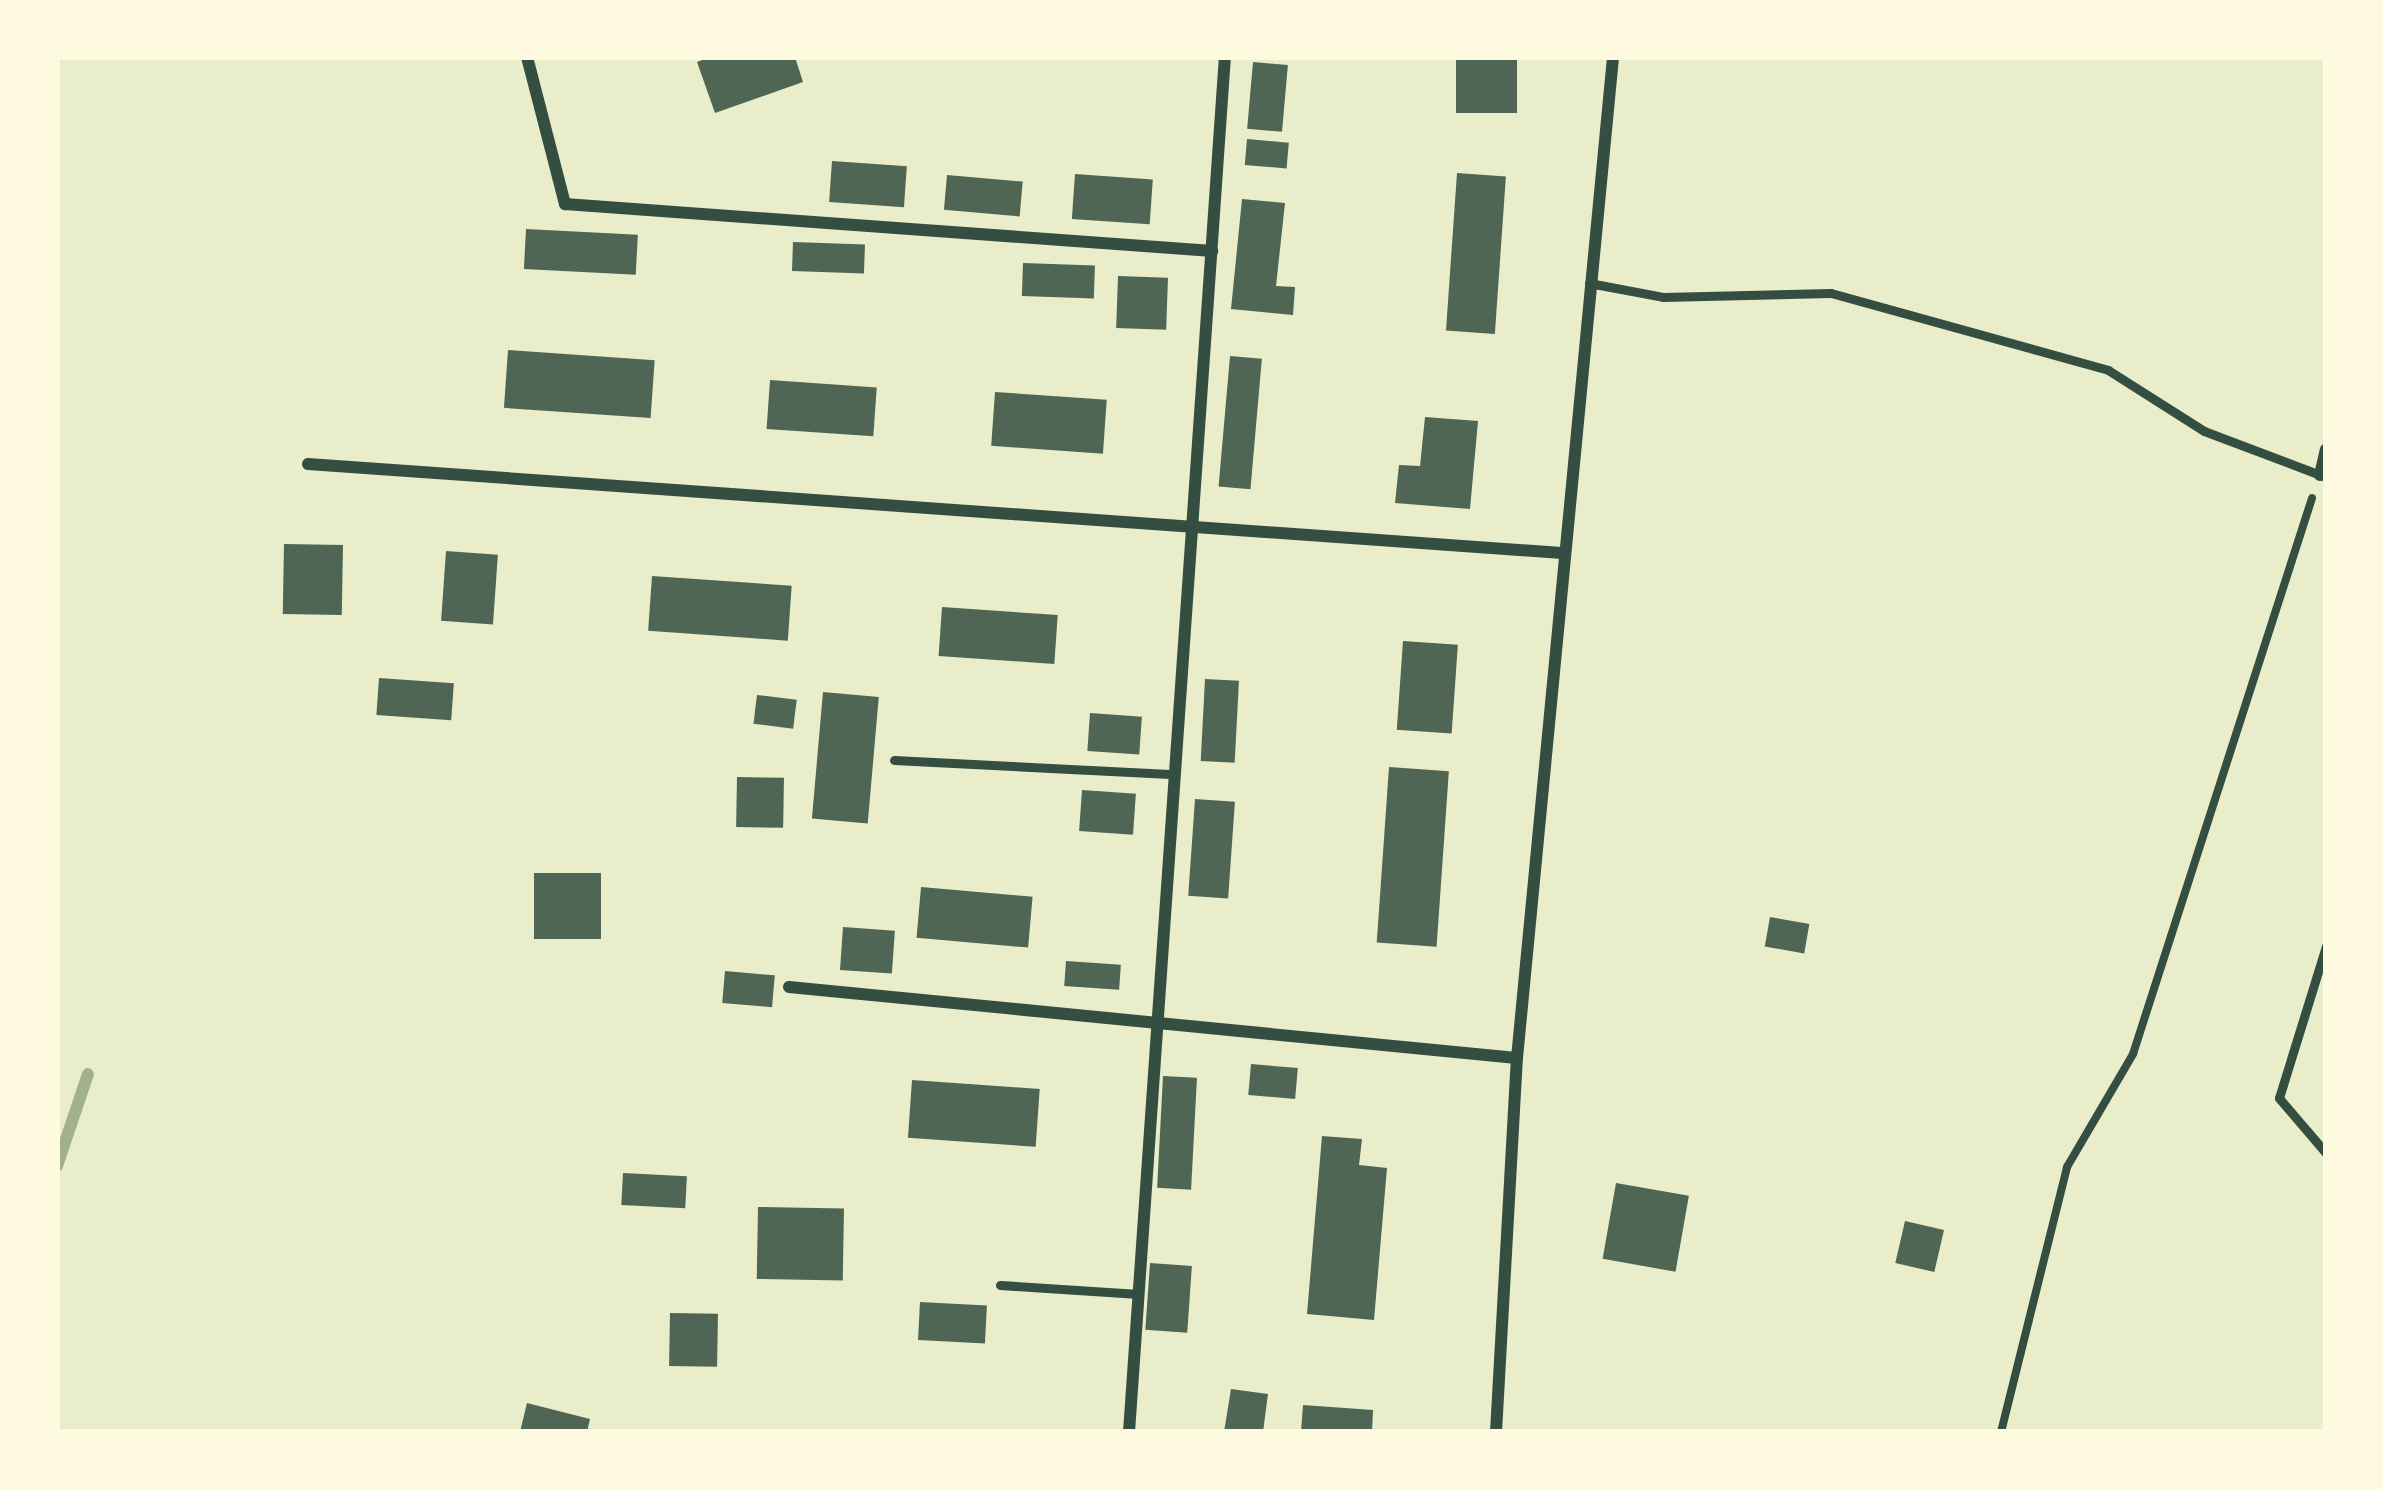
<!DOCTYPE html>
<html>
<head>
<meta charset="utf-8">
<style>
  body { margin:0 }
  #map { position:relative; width:2383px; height:1489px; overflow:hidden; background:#e9edc9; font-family:"Fira Sans",sans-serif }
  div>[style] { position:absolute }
  .stream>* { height:12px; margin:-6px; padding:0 6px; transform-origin:6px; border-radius:6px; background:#a3b18a }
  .building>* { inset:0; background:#4f6655; transform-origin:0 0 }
  .path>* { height:8px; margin:-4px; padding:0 4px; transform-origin:4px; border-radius:4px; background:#344e41 }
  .service>* { height:9px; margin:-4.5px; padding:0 4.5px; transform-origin:4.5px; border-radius:4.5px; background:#344e41 }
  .minor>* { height:12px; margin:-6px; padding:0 6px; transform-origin:6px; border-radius:6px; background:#344e41 }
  span { translate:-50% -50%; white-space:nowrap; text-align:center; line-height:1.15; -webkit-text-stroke:12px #fefae0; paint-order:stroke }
  .frame { position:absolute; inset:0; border:60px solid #fefae0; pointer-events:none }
</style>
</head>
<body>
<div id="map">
  <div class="stream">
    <i style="left:57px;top:1166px;width:97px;rotate:-71.4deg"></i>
  </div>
  <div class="building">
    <i style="clip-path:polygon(710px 57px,795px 57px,803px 82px,715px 113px,697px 62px)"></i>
    <i style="left:1456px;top:57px;width:61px;height:56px"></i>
    <i style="left:1253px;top:62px;width:35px;height:67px;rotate:5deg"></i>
    <i style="left:1247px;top:139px;width:42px;height:26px;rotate:5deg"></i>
    <i style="left:832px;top:161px;width:75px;height:41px;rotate:4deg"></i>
    <i style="left:1457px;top:173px;width:49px;height:158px;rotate:4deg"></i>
    <i style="left:1075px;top:174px;width:78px;height:45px;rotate:4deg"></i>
    <i style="left:947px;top:175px;width:76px;height:35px;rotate:5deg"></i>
    <i style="clip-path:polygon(1242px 199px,1285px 203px,1276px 286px,1295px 287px,1293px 315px,1231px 309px)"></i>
    <i style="left:526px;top:229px;width:112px;height:40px;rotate:3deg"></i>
    <i style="left:793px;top:242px;width:72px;height:29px;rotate:2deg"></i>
    <i style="left:1023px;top:263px;width:72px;height:33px;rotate:2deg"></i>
    <i style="left:1118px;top:276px;width:50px;height:52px;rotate:2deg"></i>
    <i style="left:508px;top:350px;width:147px;height:58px;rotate:4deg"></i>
    <i style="left:1230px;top:356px;width:32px;height:131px;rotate:5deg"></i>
    <i style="left:770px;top:380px;width:107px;height:49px;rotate:4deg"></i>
    <i style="left:995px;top:392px;width:112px;height:54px;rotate:4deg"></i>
    <i style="clip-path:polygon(1425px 417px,1478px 421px,1470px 509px,1395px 503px,1399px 465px,1420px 466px)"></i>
    <i style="left:284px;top:544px;width:59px;height:70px;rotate:1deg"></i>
    <i style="left:446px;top:551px;width:52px;height:70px;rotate:4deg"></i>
    <i style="left:652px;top:576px;width:140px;height:55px;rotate:4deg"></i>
    <i style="left:942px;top:607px;width:116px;height:49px;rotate:4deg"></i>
    <i style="left:1403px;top:641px;width:55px;height:89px;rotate:4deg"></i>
    <i style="left:379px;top:678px;width:75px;height:37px;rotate:4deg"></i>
    <i style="left:1205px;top:679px;width:34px;height:82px;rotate:3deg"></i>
    <i style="left:823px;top:692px;width:56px;height:127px;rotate:5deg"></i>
    <i style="left:757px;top:695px;width:40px;height:29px;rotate:7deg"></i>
    <i style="left:1090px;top:713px;width:52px;height:38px;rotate:4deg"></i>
    <i style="left:1389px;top:767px;width:60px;height:176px;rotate:4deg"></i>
    <i style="left:737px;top:777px;width:47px;height:50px;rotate:1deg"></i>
    <i style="left:1082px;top:790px;width:54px;height:41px;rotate:4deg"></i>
    <i style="left:1195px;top:799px;width:40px;height:97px;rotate:4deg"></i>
    <i style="left:534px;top:873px;width:67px;height:66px"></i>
    <i style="left:921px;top:887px;width:112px;height:51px;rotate:5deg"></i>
    <i style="left:1770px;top:917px;width:40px;height:30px;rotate:10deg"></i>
    <i style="left:843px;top:927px;width:52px;height:43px;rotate:4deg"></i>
    <i style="left:1066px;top:961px;width:55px;height:25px;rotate:4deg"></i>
    <i style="left:725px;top:971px;width:50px;height:32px;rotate:5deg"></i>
    <i style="left:1251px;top:1064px;width:47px;height:31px;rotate:5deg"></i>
    <i style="left:1163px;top:1076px;width:34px;height:112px;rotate:3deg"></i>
    <i style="left:912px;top:1080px;width:128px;height:58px;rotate:4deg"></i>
    <i style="clip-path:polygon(1322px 1136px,1362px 1139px,1359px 1165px,1387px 1168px,1374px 1320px,1307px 1314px)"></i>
    <i style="left:623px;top:1173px;width:64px;height:32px;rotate:3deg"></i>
    <i style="left:1616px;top:1183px;width:74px;height:77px;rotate:10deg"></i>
    <i style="left:758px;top:1207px;width:86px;height:72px;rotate:1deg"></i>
    <i style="left:1905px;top:1221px;width:40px;height:43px;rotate:13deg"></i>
    <i style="left:1150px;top:1263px;width:42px;height:67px;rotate:4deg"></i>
    <i style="left:920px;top:1302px;width:67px;height:38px;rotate:3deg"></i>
    <i style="left:670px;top:1313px;width:48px;height:53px;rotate:1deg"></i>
    <i style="clip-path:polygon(1231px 1389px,1268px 1394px,1263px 1432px,1224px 1432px)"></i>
    <i style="clip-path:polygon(527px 1403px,590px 1419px,587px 1432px,520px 1432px)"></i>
    <i style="clip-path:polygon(1303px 1405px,1373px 1410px,1372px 1432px,1301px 1432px)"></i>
  </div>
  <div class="path">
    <i style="left:2001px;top:1432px;width:273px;rotate:-76deg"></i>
    <i style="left:2067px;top:1167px;width:131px;rotate:-59.7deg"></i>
    <i style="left:2133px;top:1054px;width:584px;rotate:-72.15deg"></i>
  </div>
  <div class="service">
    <i style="left:1589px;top:283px;width:75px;rotate:10.7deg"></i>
    <i style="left:1663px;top:297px;width:168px;rotate:-1.4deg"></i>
    <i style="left:1831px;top:293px;width:288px;rotate:15.5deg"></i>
    <i style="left:2108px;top:370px;width:114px;rotate:32.4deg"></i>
    <i style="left:2204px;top:431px;width:130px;rotate:20.7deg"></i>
    <i style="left:894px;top:760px;width:281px;rotate:2.9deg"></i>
    <i style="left:2326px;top:946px;width:159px;rotate:107.2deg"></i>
    <i style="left:2279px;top:1098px;width:72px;rotate:49.5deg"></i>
    <i style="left:1000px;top:1285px;width:139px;rotate:3.7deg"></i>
  </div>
  <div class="minor">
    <i style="left:527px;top:57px;width:152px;rotate:75.5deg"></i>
    <i style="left:565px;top:204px;width:649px;rotate:4.15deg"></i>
    <i style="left:308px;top:464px;width:1257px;rotate:4.06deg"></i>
    <i style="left:2320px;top:475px;width:26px;rotate:-77deg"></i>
    <i style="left:789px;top:987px;width:731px;rotate:5.57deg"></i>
    <i style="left:1129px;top:1432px;width:1378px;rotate:-86.01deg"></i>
    <i style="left:1496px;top:1432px;width:375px;rotate:-86.8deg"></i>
    <i style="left:1517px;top:1058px;width:1006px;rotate:-84.52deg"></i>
  </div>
  <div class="frame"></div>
</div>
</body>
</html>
